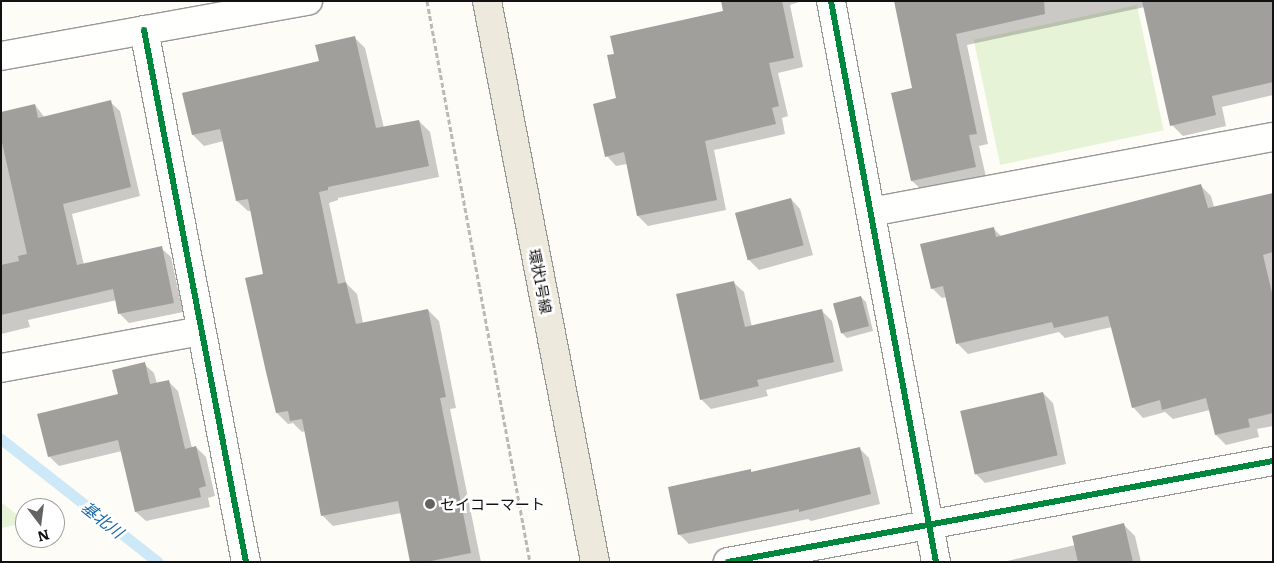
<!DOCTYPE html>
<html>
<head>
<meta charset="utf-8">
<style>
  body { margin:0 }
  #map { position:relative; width:1274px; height:563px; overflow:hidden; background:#fdfcf7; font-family:Literata,"Noto Sans JP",serif }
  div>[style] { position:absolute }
  .green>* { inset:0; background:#e7f3d7; transform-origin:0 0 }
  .shadow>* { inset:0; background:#0003 }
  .stream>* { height:11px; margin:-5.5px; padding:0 5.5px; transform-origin:5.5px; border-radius:5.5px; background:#cde8f7 }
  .building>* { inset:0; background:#a19f9c; transform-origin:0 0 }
  .path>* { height:3px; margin-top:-1.5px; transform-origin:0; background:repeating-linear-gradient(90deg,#b9b9b8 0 5px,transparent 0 7.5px) }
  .roads { filter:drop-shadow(1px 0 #979795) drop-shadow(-1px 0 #979795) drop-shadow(0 1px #979795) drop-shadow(0 -1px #979795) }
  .street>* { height:28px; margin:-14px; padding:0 14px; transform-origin:14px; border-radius:14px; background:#fffffe }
  .primary>* { height:28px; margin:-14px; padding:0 14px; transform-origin:14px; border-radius:14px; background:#ede9dc }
  .cycleway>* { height:6px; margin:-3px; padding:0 3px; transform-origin:3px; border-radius:3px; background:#00873e }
  .dots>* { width:14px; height:14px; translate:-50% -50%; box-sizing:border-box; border:2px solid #fff; border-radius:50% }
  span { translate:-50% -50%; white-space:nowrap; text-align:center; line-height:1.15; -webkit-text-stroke:5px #fff; paint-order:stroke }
  .street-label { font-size:15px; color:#111 }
  .poi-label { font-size:15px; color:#111 }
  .left { translate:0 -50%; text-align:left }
  .water-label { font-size:16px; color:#1768a6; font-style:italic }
  .frame { position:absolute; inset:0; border:2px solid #111; pointer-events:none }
  .north { position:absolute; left:15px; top:498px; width:50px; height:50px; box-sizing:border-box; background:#fff; border:1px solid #a0a0a0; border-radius:50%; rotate:165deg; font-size:14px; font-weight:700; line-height:20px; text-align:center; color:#111 }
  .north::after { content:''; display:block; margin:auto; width:18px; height:22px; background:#646362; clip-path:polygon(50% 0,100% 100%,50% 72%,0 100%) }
</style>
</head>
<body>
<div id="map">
  <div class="green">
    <i style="left:1137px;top:5px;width:128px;height:167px;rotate:78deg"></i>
    <i style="clip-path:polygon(1px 502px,25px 521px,25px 523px,1px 528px)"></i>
  </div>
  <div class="shadow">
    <i style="clip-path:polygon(722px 1px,802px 1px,790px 5px,803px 67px,778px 73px,788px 116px,782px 118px,785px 134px,714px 150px,726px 210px,648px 226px,638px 216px,627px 164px,616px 166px,607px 156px,618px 99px,724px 12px)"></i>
    <i style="clip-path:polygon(895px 1px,1273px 1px,1273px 95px,1222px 107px,1226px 126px,1183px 136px,1172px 125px,1145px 7px,967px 45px,988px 144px,979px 146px,986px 177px,924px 192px,912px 181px,892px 94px,914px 89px)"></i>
    <i style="clip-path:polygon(354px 37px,365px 48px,384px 128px,419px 121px,430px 132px,439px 177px,338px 198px,338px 200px,329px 203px,346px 283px,357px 294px,363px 323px,428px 310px,439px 321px,456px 408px,450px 409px,481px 562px,411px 562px,401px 513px,333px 526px,322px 515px,305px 431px,302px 432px,293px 423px,288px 424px,277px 413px,265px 275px,252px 211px,248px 211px,237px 201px,224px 141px,204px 146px,193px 135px,184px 94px,321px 62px)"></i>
    <i style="clip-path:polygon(110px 102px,120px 111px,140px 196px,72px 214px,84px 265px,161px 248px,171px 257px,183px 312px,129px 323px,120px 314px,117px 300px,28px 320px,30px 327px,1px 334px,1px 113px,35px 105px,45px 118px)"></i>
    <i style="clip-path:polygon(1201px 186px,1211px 196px,1214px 207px,1273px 194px,1273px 426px,1257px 429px,1259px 437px,1226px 445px,1216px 435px,1210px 410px,1173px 419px,1165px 412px,1143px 418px,1133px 407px,1112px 327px,1065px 338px,1059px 332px,968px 354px,958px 344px,947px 297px,942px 298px,932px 288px,993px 228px,1002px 237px)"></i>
    <i style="clip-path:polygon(791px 199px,800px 209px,813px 255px,759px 270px,749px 260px)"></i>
    <i style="clip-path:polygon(734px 283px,744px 292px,752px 327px,822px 311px,832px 321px,843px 371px,766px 390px,768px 396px,711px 409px,701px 399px)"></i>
    <i style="clip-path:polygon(861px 297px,866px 302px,873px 331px,847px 338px,842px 333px)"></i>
    <i style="clip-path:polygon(144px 364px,154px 373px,157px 384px,168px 381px,178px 391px,192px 448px,196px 447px,206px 457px,215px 496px,208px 498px,210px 507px,146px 521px,136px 512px,122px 451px,59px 466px,49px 456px,119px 395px)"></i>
    <i style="clip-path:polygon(1043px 393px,1053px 403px,1066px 464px,985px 483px,975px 473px)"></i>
    <i style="clip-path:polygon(859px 448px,869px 458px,880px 504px,811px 521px,808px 519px,689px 544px,679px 534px,750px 470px,753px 473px)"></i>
    <i style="clip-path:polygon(1124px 525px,1135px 536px,1141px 562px,1003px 562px,1075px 545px)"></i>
  </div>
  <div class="stream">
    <i style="left:1px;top:439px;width:199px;rotate:38.1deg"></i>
  </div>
  <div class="building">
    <i style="clip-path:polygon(721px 1px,782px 1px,794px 58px,769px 63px,779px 106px,772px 108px,776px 124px,705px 141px,717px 200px,637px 216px,624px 152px,605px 157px,593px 104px,616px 98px,607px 55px,614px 54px,610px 36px,723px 11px)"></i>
    <i style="clip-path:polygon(894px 1px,1044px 1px,1045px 14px,956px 34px,977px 134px,969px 135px,976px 167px,911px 181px,891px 93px,912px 88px)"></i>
    <i style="clip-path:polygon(1142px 1px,1273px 1px,1273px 82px,1212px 96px,1216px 115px,1170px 126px)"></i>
    <i style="clip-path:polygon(355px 36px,376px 128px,419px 120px,429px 166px,328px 187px,328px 190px,319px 192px,338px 284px,346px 282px,356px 324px,428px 309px,446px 397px,440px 398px,471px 553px,426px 562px,410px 562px,398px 501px,321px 516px,302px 419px,290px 421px,288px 411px,276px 413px,266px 372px,245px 278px,263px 274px,248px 199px,236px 201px,220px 129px,192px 135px,182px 93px,319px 61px,315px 45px)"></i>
    <i style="clip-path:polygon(111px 100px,131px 187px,63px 204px,77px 265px,162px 246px,174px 303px,118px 314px,113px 289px,1px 315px,1px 265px,19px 261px,18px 256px,27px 254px,1px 138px,1px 112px,35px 104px,38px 118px)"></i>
    <i style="clip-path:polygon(1201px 184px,1208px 208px,1273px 193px,1273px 252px,1263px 255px,1273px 297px,1273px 413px,1248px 419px,1250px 427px,1215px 435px,1206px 398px,1162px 410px,1160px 400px,1132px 408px,1108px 316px,1054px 328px,1052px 322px,956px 344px,943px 286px,931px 289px,920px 244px,994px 227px,996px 237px)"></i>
    <i style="left:791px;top:198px;width:49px;height:58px;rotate:75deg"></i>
    <i style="clip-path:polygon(734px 281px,745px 327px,822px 309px,834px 362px,757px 380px,759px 386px,700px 400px,676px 294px)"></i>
    <i style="left:861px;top:296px;width:31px;height:29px;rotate:75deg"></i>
    <i style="clip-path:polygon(145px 362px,150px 384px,169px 380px,185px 449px,196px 446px,206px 486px,199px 488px,201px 497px,135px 512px,118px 440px,48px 457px,37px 414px,118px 394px,112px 370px)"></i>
    <i style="left:1043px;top:392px;width:65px;height:85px;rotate:77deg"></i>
    <i style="clip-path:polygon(860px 447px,871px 494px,799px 512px,799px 509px,678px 535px,668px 487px,751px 469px,751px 472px)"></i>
    <i style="clip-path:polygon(1124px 523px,1133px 562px,1078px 562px,1072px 536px)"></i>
  </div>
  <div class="path">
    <i style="left:427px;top:1px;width:570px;rotate:79.6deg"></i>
  </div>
  <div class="roads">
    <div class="street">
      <i style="left:831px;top:1px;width:571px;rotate:79.4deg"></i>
      <i style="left:144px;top:30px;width:542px;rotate:79.15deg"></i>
      <i style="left:1px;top:56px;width:312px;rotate:-10.2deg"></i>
      <i style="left:871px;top:212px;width:409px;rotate:-10.6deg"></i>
      <i style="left:1px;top:368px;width:203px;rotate:-10.5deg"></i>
      <i style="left:728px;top:562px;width:554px;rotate:-10.5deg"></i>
    </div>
    <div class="primary">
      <i style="left:487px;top:1px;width:571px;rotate:79.1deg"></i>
    </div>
  </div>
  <div class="cycleway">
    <i style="left:831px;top:1px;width:571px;rotate:79.4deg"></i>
    <i style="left:144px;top:30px;width:542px;rotate:79.15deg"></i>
    <i style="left:728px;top:562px;width:554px;rotate:-10.5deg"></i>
  </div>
  <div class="dots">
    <i style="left:430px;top:504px;background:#646362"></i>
  </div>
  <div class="street-label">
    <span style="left:541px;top:281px;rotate:79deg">環状1号線</span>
  </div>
  <div class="poi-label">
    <span class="left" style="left:440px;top:504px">セイコーマート</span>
  </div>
  <div class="water-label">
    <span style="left:103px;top:519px;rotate:38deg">基北川</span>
  </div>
  <div class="frame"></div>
  <div class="north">N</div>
</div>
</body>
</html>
